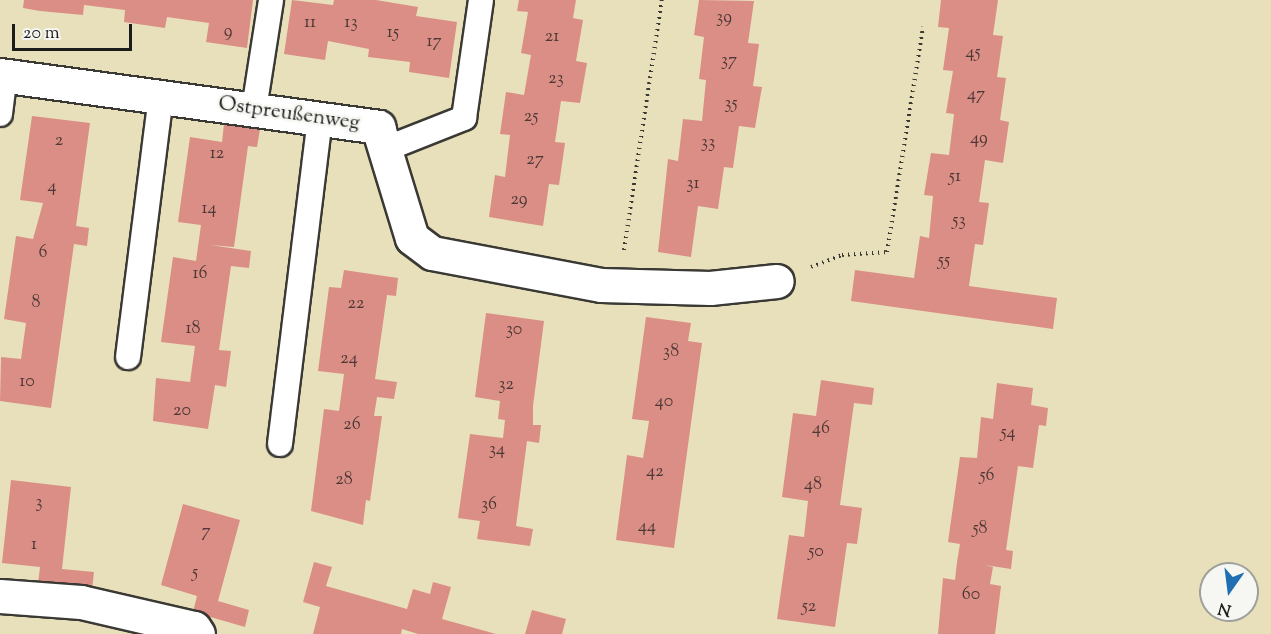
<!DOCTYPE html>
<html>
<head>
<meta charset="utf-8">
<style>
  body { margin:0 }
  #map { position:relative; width:1271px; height:634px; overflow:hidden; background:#e8e0bb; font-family:"Sorts Mill Goudy",serif }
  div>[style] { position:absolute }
  .building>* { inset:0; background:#db8e85 }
  .path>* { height:4px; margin-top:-2px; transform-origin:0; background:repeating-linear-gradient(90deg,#3b3934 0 1.5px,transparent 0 6px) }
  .roads { filter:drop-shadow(2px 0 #3b3934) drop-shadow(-2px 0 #3b3934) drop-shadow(0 2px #3b3934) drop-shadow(0 -2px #3b3934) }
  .service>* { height:24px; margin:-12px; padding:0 12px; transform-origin:12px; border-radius:12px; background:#fff }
  .minor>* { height:33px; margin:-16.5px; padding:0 16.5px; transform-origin:16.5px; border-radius:16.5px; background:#fff }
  span { translate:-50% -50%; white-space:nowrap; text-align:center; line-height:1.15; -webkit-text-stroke:5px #f6f6f2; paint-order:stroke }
  .number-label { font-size:18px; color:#4c3836 }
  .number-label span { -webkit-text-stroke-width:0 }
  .street-label { font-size:21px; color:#1c1c1c }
  .north { position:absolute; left:1199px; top:562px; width:60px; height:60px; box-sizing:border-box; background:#f6f6f2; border:2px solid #9f9f9c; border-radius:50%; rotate:194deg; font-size:16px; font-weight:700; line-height:24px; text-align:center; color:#1c1c1c }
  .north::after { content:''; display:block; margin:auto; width:21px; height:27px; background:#1f6fb2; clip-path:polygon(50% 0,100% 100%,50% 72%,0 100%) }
  .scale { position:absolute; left:12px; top:24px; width:120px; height:27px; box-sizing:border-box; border:3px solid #1c1c1c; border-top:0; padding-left:8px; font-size:18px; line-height:21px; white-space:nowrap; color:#1c1c1c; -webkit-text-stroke:4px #f6f6f2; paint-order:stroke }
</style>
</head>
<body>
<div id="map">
  <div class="building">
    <i style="clip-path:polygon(24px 0,253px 0,247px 48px,206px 42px,209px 23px,167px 17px,165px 28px,124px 22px,125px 10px,84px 5px,83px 15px,40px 11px,23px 8px)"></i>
    <i style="clip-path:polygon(292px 0,333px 5px,334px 0,376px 0,418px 7px,416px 16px,457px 22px,449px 78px,409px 72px,410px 62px,368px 57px,369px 49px,328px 41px,325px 60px,284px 54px)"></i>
    <i style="clip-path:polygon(519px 0,576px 0,573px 18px,583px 20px,576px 61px,587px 63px,580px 103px,561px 101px,555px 142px,565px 143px,559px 185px,549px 184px,543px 226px,489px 217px,495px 175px,505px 177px,510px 135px,500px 134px,506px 92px,524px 95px,531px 55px,521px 53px,528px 12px,517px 11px)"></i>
    <i style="clip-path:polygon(699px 0,754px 1px,748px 43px,759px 44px,753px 86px,762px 87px,755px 128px,739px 126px,733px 168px,724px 167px,718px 209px,698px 206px,691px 257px,658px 252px,668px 159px,678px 161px,683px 119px,702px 121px,706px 80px,699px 79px,704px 37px,694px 35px)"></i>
    <i style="clip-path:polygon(941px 0,998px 0,993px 35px,1003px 36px,997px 77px,1006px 78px,1000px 120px,1009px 122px,1003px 163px,985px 160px,979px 202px,989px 203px,983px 245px,975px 244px,969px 286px,1057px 298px,1053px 329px,851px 301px,855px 270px,914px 278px,920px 236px,929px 238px,933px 196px,924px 195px,931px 153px,949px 155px,954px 114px,946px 113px,953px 71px,943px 70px,949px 28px,938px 27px)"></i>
    <i style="clip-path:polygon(32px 116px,90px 123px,76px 226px,89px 228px,87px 246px,74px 244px,51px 408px,0 401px,1px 357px,21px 359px,26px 323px,4px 319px,16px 236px,33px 239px,43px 203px,20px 200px)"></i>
    <i style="clip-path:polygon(224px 124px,260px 129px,257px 147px,248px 146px,234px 247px,210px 245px,251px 251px,249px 268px,231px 266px,219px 350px,231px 351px,226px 387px,215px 385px,208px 429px,153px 421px,156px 378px,190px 382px,195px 346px,161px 342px,173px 257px,196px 261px,201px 225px,178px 222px,190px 137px,222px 142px)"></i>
    <i style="clip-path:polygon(344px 270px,398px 278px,396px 296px,387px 295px,375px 379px,397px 382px,394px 399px,377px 397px,374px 416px,382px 416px,370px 501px,366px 500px,363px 525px,311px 511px,324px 409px,339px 411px,344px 374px,318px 371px,329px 287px,341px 288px)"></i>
    <i style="clip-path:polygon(486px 313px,544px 321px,533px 406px,533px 425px,541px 425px,539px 443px,527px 441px,516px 526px,533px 529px,530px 546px,477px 539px,480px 521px,458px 518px,470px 434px,503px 438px,505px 420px,498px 419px,500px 401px,475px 397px)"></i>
    <i style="clip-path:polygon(646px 317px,691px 323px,688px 341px,702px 343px,674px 548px,616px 540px,627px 455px,643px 458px,646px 440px,649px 421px,632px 419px)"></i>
    <i style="clip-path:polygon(821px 380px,874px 388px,872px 405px,854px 403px,840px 505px,862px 508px,857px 544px,847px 543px,835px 627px,777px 619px,789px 535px,804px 537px,808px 501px,782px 497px,793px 413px,816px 416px)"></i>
    <i style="clip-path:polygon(997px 383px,1033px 388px,1031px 405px,1048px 408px,1046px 426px,1039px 425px,1033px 468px,1018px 466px,1006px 550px,1013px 551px,1011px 569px,985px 565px,993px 567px,990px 584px,1001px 586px,995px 634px,938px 634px,943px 578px,955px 580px,957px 562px,960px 544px,948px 542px,960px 457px,977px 458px,981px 417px,993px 419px)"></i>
    <i style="clip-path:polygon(11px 480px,71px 487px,62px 569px,94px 572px,92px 590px,38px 584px,40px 567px,2px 563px)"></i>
    <i style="clip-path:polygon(183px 504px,240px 520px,218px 601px,249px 610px,245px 627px,193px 612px,197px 596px,161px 585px)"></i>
    <i style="clip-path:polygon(314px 562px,332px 567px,326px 586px,407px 609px,413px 589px,430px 594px,433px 582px,451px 587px,442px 619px,496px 634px,418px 634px,402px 629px,401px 634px,313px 634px,320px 607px,303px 602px)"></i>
    <i style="clip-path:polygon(532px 610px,566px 619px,562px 634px,525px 634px)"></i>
  </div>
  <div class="path">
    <i style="left:624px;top:250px;width:253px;rotate:-81.4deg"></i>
    <i style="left:811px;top:267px;width:33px;rotate:-21deg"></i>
    <i style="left:842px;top:255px;width:45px;rotate:-3.8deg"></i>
    <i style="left:887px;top:252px;width:228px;rotate:-80.9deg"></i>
  </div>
  <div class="roads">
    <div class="service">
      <i style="left:254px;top:109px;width:110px;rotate:-81.1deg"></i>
      <i style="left:0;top:114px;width:39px;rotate:-83deg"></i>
      <i style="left:388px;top:148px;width:82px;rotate:-21.5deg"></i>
      <i style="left:464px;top:118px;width:119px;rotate:-81.8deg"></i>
      <i style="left:128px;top:357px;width:262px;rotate:-82.8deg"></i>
      <i style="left:280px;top:444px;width:327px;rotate:-83deg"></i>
    </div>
    <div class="minor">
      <i style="left:0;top:75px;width:382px;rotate:7.8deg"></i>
      <i style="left:378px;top:127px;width:116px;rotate:73deg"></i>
      <i style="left:412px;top:238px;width:25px;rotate:37deg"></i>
      <i style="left:432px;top:253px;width:172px;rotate:10.7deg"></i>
      <i style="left:601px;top:285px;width:109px;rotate:1.6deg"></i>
      <i style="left:710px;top:288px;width:67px;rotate:-6deg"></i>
      <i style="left:0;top:596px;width:81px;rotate:4.2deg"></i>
      <i style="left:81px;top:602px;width:116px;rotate:13deg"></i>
      <i style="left:194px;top:628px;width:7px;rotate:56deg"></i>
    </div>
  </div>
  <div class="number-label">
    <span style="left:724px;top:18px">39</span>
    <span style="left:310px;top:23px">11</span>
    <span style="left:351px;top:23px">13</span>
    <span style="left:228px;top:32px">9</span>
    <span style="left:393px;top:33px">15</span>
    <span style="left:552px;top:37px">21</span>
    <span style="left:434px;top:42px">17</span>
    <span style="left:973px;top:53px">45</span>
    <span style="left:729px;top:61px">37</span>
    <span style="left:556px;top:79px">23</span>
    <span style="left:976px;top:95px">47</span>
    <span style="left:731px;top:104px">35</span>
    <span style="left:531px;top:117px">25</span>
    <span style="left:979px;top:139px">49</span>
    <span style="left:59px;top:141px">2</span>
    <span style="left:708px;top:143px">33</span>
    <span style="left:217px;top:154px">12</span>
    <span style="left:535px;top:160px">27</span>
    <span style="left:955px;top:177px">51</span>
    <span style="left:693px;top:184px">31</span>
    <span style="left:52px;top:187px">4</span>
    <span style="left:519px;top:200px">29</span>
    <span style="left:209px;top:209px">14</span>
    <span style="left:959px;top:221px">53</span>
    <span style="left:43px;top:253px">6</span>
    <span style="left:944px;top:261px">55</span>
    <span style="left:200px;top:274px">16</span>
    <span style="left:36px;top:303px">8</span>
    <span style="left:356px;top:304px">22</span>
    <span style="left:193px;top:329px">18</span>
    <span style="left:514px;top:330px">30</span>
    <span style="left:671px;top:352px">38</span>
    <span style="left:349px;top:359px">24</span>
    <span style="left:27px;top:382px">10</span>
    <span style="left:506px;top:385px">32</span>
    <span style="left:664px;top:402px">40</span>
    <span style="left:182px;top:411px">20</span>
    <span style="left:352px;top:425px">26</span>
    <span style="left:821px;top:429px">46</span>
    <span style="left:1008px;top:433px">54</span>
    <span style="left:497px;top:450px">34</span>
    <span style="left:655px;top:472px">42</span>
    <span style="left:987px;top:476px">56</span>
    <span style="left:344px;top:480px">28</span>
    <span style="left:813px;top:485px">48</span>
    <span style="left:39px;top:503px">3</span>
    <span style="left:489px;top:505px">36</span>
    <span style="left:647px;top:527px">44</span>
    <span style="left:980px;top:529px">58</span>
    <span style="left:206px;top:532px">7</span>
    <span style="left:34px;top:545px">1</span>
    <span style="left:816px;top:552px">50</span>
    <span style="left:195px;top:573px">5</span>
    <span style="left:971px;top:595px">60</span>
    <span style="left:809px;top:607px">52</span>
  </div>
  <div class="street-label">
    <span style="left:289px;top:114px;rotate:8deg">Ostpreußenweg</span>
  </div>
  <div class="north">N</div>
  <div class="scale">20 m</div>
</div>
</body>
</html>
